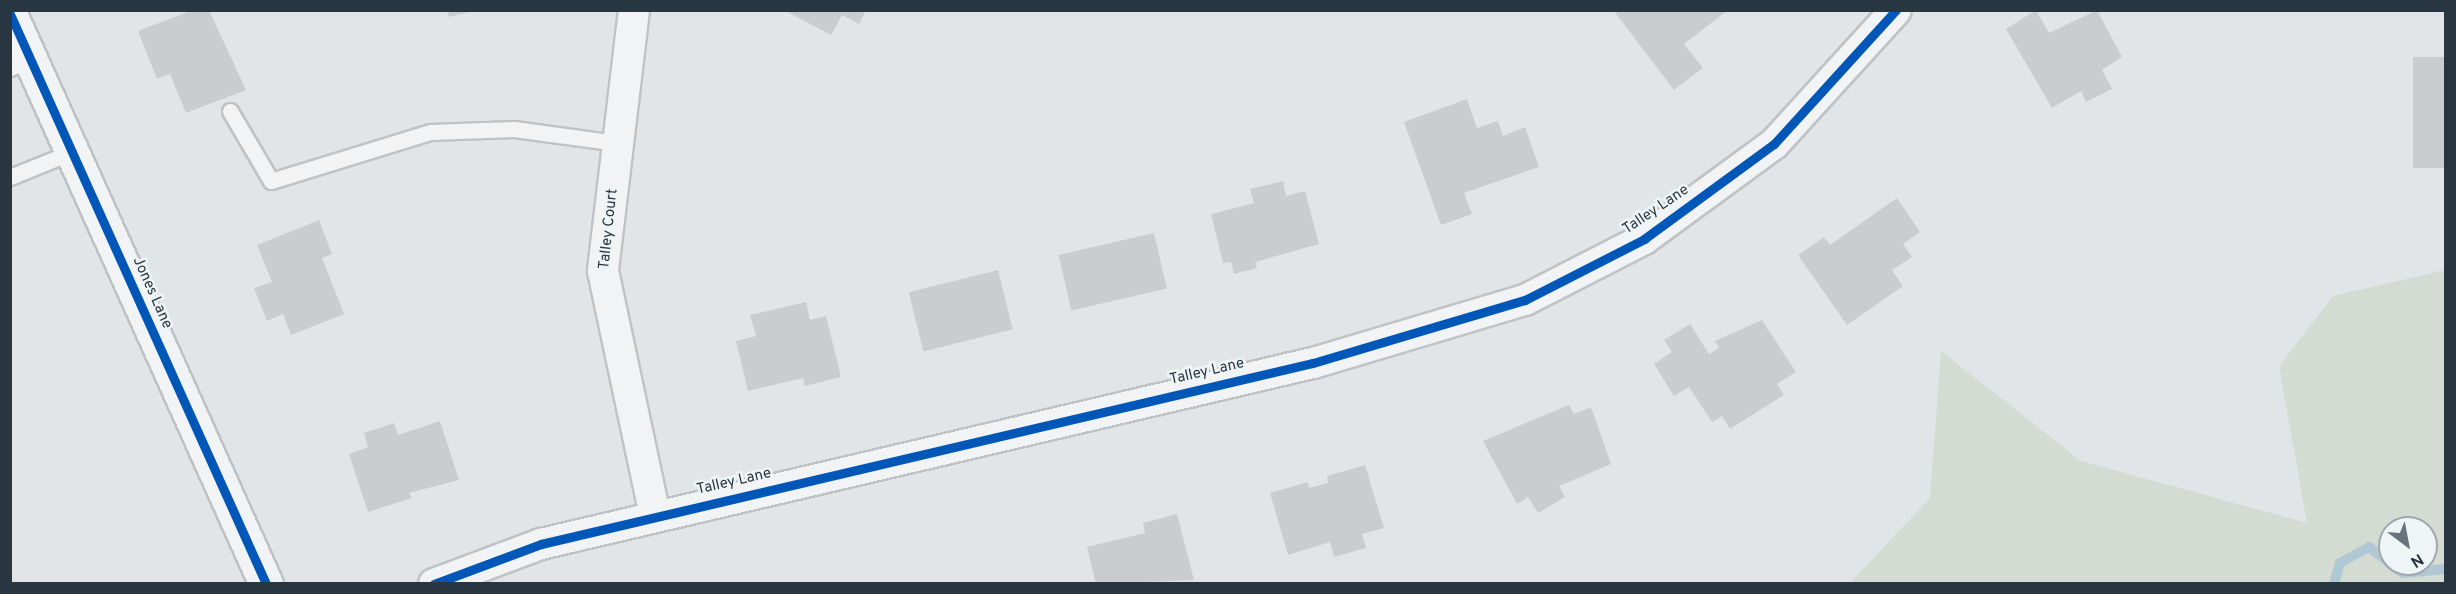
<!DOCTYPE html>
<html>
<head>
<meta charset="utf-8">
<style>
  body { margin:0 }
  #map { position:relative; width:2456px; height:594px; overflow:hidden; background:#e2e5e7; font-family:Overpass,sans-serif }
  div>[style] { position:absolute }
  .green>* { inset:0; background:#d4dbd2 }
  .stream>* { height:10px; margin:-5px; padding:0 5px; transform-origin:5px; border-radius:5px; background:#b0c8d3 }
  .building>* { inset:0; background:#cacdcf; transform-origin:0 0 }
  .roads { filter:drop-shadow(2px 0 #c0c3c5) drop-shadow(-2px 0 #c0c3c5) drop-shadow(0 2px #c0c3c5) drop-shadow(0 -2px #c0c3c5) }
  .service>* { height:15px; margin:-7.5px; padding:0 7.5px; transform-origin:7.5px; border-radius:7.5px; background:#f1f3f4 }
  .minor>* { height:30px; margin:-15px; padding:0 15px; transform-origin:15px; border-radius:15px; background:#f1f3f4 }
  .tertiary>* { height:33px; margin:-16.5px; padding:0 16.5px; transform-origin:16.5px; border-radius:16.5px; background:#f1f3f4 }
  .cycleway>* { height:9px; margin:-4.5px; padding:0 4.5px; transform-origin:4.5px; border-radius:4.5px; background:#0057b8 }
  span { translate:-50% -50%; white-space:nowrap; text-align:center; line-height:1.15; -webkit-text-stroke:5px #eff4f6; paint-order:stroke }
  .street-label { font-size:15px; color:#283641 }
  .frame { position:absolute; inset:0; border:12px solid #283641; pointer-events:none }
  .north { position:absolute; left:2378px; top:516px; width:60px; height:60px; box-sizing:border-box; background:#eff4f6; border:2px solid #9fa8ae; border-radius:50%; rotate:148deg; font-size:16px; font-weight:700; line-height:24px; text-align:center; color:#283641 }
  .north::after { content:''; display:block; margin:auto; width:21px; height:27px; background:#69737b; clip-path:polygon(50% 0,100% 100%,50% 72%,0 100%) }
</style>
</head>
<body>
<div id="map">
  <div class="green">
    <i style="clip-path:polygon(evenodd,2445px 270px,2445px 583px,1850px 583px,1930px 498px,1941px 351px,2081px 461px,2307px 523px,2279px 366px,2333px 296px,2445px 270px,2390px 528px,2426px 528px,2426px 564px,2390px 564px,2390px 528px)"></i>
  </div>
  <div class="stream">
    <i style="left:2391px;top:564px;width:15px;rotate:37deg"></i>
    <i style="left:2403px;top:573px;width:43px;rotate:-5.3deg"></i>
    <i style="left:2334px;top:584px;width:22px;rotate:-74deg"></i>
    <i style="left:2340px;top:563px;width:33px;rotate:-29deg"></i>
    <i style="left:2369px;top:547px;width:26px;rotate:37deg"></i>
  </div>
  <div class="building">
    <i style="clip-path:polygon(193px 10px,209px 10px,246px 90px,186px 113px,170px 74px,157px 79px,138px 31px)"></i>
    <i style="clip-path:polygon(447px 10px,474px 10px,474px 11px,449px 17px)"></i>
    <i style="clip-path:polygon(784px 10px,866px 10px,859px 24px,842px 15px,831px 35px)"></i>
    <i style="clip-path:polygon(1613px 10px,1728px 10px,1684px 44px,1703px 68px,1674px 90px)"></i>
    <i style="clip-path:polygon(2036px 10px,2049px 33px,2097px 10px,2122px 57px,2102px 70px,2112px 89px,2086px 102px,2081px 91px,2052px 108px,2006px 29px)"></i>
    <i style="left:2413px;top:57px;width:33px;height:111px"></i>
    <i style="clip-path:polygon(1467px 99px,1477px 128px,1498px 121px,1503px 136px,1525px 127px,1539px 167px,1464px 193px,1472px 214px,1441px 225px,1404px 122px)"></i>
    <i style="clip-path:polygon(1283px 181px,1286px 196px,1305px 191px,1319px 244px,1255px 262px,1257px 268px,1234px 274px,1231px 262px,1223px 263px,1211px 214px,1254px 203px,1250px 189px)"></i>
    <i style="clip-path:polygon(1897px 198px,1920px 232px,1903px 244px,1912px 257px,1892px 270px,1903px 286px,1847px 325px,1798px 255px,1824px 237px,1830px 245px)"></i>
    <i style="clip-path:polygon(319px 220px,332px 254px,322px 258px,344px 314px,291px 335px,283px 314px,267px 321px,254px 288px,272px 282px,257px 245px)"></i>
    <i style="left:1154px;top:233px;width:57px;height:98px;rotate:77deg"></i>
    <i style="left:998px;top:270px;width:61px;height:92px;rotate:76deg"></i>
    <i style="clip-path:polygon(806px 302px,810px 320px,826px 316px,841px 377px,805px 386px,803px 378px,748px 391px,736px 341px,756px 336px,750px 315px)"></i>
    <i style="clip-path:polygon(1762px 320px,1796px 372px,1777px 384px,1784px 395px,1730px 429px,1722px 416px,1712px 422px,1689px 387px,1674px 396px,1654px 364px,1672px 352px,1664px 340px,1690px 324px,1709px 354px,1719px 348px,1715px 341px)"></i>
    <i style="clip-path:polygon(1569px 405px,1574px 414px,1591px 407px,1611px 464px,1559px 486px,1565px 497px,1538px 513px,1528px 497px,1517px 504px,1483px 441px)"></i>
    <i style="clip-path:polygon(440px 421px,459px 480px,409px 493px,412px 498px,368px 512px,349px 454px,368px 447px,364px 433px,394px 423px,398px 435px)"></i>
    <i style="clip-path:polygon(1365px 465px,1384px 528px,1362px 534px,1366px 548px,1334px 557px,1330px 542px,1288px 555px,1270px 493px,1308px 482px,1309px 488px,1328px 483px,1327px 476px)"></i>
    <i style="clip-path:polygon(1177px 514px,1194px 580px,1096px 584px,1087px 547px,1145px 533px,1143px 523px)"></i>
  </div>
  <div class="roads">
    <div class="service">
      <i style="left:10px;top:68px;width:22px;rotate:-21deg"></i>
      <i style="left:230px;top:111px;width:81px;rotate:59.6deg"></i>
      <i style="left:271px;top:181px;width:166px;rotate:-17.1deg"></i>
      <i style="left:430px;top:132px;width:84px;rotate:-2deg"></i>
      <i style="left:514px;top:129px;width:105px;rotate:7.7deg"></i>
      <i style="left:10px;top:177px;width:67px;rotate:-22deg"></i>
    </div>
    <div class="minor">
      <i style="left:634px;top:10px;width:263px;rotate:96.8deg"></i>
      <i style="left:603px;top:271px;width:250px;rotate:78deg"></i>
      <i style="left:434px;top:584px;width:114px;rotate:-20.5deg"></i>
      <i style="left:541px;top:544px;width:793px;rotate:-13.2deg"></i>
      <i style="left:1313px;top:363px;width:221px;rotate:-16.6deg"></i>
      <i style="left:1525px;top:300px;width:134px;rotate:-27.1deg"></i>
      <i style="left:1644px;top:239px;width:161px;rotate:-36.2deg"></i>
      <i style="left:1774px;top:144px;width:181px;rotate:-47.7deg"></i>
    </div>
    <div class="tertiary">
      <i style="left:10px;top:14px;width:625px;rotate:65.81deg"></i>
    </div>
  </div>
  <div class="cycleway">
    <i style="left:10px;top:14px;width:625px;rotate:65.81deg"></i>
    <i style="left:434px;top:584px;width:114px;rotate:-20.5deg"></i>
    <i style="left:541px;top:544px;width:793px;rotate:-13.2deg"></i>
    <i style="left:1313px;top:363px;width:221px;rotate:-16.6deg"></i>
    <i style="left:1525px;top:300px;width:134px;rotate:-27.1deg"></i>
    <i style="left:1644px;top:239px;width:161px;rotate:-36.2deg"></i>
    <i style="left:1774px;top:144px;width:181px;rotate:-47.7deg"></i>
  </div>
  <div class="street-label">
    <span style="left:1656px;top:210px;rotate:-34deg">Talley Lane</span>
    <span style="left:609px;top:229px;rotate:-84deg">Talley Court</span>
    <span style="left:152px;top:293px;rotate:66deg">Jones Lane</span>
    <span style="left:1207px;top:372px;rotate:-13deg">Talley Lane</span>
    <span style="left:734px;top:482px;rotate:-13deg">Talley Lane</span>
  </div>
  <div class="frame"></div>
  <div class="north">N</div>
</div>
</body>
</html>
